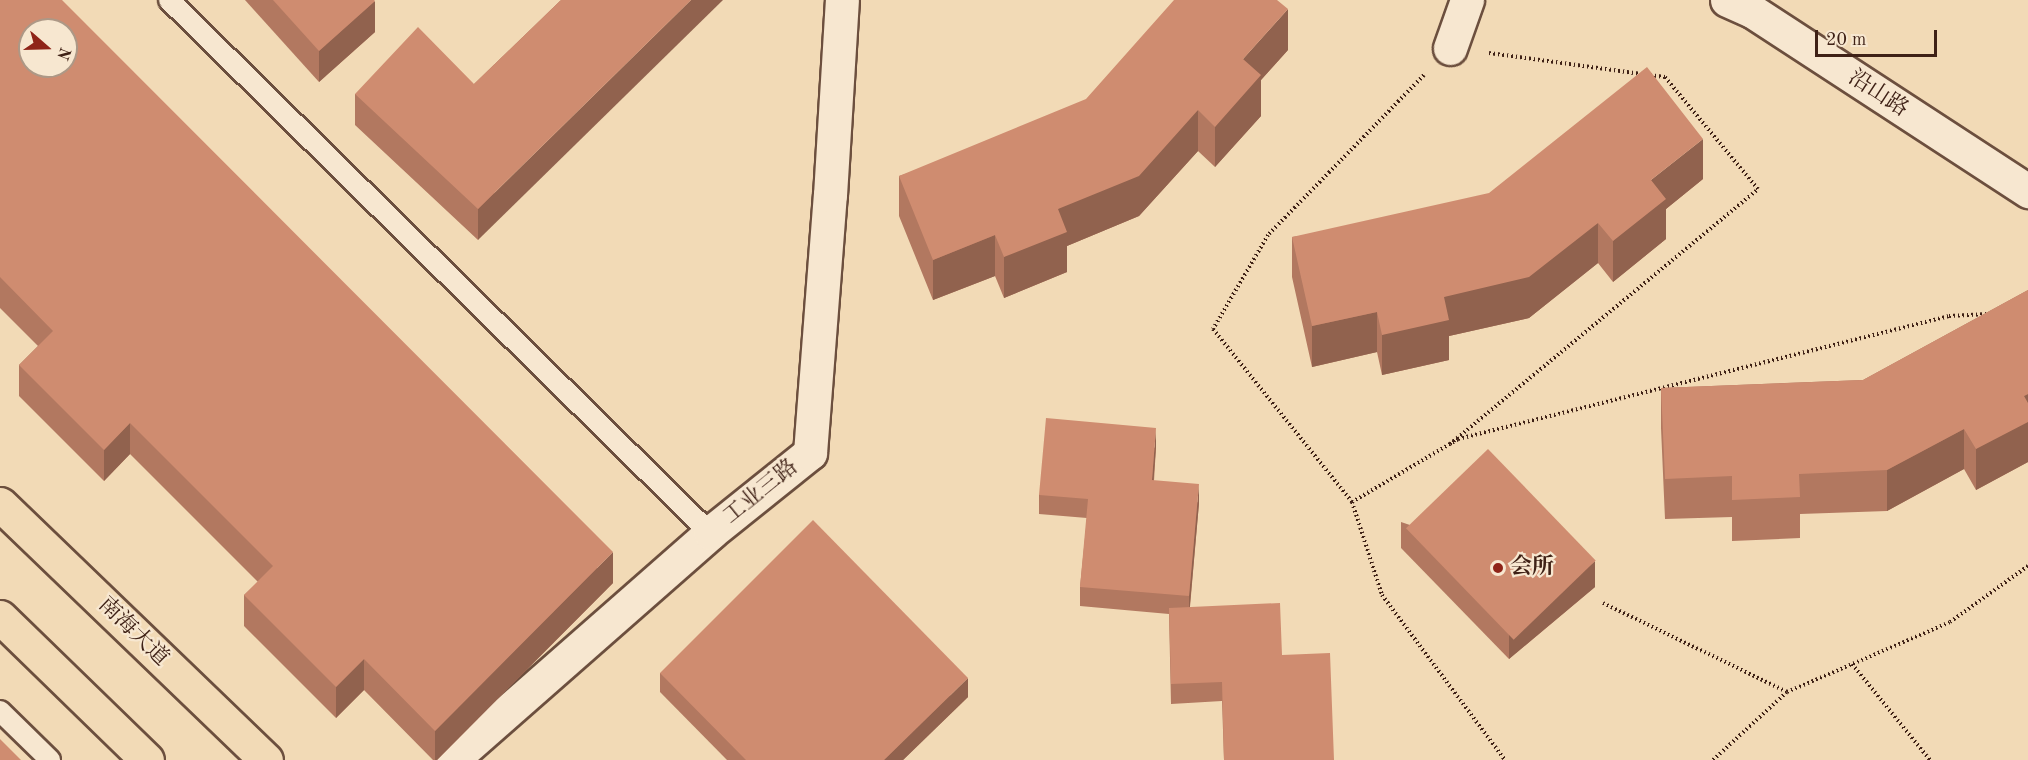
<!DOCTYPE html>
<html>
<head>
<meta charset="utf-8">
<style>
  body { margin:0 }
  #map { position:relative; width:2028px; height:760px; overflow:hidden; background:#f2dab6; font-family:"Old Standard TT","Noto Serif SC",serif }
  div>[style] { position:absolute }
  .path>* { height:4px; margin-top:-2px; transform-origin:0; background:repeating-linear-gradient(90deg,#3f2116 0 1.5px,transparent 0 4.5px) }
  .roads { filter:drop-shadow(2px 0 #6c4f3e) drop-shadow(-2px 0 #6c4f3e) drop-shadow(0 2px #6c4f3e) drop-shadow(0 -2px #6c4f3e) }
  .lane>* { height:20px; margin:-10px; padding:0 10px; transform-origin:10px; border-radius:10px; background:#f7e7d0 }
  .street>* { height:33px; margin:-16.5px; padding:0 16.5px; transform-origin:16.5px; border-radius:16.5px; background:#f7e7d0 }
  .secondary>* { height:33px; margin:-16.5px; padding:0 16.5px; transform-origin:16.5px; border-radius:16.5px; background:#f7e7d0 }
  .primary>* { height:33px; margin:-16.5px; padding:0 16.5px; transform-origin:16.5px; border-radius:16.5px; background:#f2dab6 }
  .wall>* { inset:0; background:#b27860 }
  .shaded-wall>* { inset:0; background:#91624e }
  .building>* { inset:0; background:#cf8c70; transform-origin:0 0 }
  .dots>* { width:16px; height:16px; translate:-50% -50%; box-sizing:border-box; border:3px solid #f7e7d0; border-radius:50% }
  span { translate:-50% -50%; white-space:nowrap; text-align:center; line-height:1.15; -webkit-text-stroke:4.5px #f7e7d0; paint-order:stroke }
  .street-label { font-size:22px; color:#3f2116 }
  .poi-label { font-size:22px; color:#3f2116; font-weight:700 }
  .left { translate:0 -50%; text-align:left }
  .north { position:absolute; left:18px; top:18px; width:60px; height:60px; box-sizing:border-box; background:#f7e7d0; border:2px solid #ad9886; border-radius:50%; rotate:110deg; font-size:16px; font-weight:700; line-height:24px; text-align:center; color:#3f2116 }
  .north::after { content:''; display:block; margin:auto; width:21px; height:27px; background:#8f2418; clip-path:polygon(50% 0,100% 100%,50% 72%,0 100%) }
  .scale { position:absolute; left:1815px; top:30px; width:122px; height:27px; box-sizing:border-box; border:3px solid #3f2116; border-top:0; padding-left:8px; font-size:18px; line-height:21px; white-space:nowrap; color:#3f2116; -webkit-text-stroke:4px #f7e7d0; paint-order:stroke }
</style>
</head>
<body>
<div id="map">
  <div class="path">
    <i style="left:1489px;top:53px;width:154px;rotate:7.8deg"></i>
    <i style="left:1424px;top:75px;width:223px;rotate:134.3deg"></i>
    <i style="left:1268px;top:235px;width:109px;rotate:120.3deg"></i>
    <i style="left:1213px;top:329px;width:222px;rotate:51.2deg"></i>
    <i style="left:1352px;top:502px;width:123px;rotate:-30.7deg"></i>
    <i style="left:1458px;top:439px;width:506px;rotate:-14.06deg"></i>
    <i style="left:1949px;top:316px;width:39px;rotate:-3deg"></i>
    <i style="left:1450px;top:444px;width:400px;rotate:-39.6deg"></i>
    <i style="left:1758px;top:189px;width:146px;rotate:-129.7deg"></i>
    <i style="left:1665px;top:77px;width:16px;rotate:-173deg"></i>
    <i style="left:1352px;top:502px;width:98px;rotate:72.1deg"></i>
    <i style="left:1382px;top:595px;width:206px;rotate:53.3deg"></i>
    <i style="left:1603px;top:603px;width:204px;rotate:25.8deg"></i>
    <i style="left:1852px;top:664px;width:124px;rotate:50.9deg"></i>
    <i style="left:1713px;top:760px;width:100px;rotate:-42.6deg"></i>
    <i style="left:1787px;top:692px;width:177px;rotate:-23.2deg"></i>
    <i style="left:1950px;top:622px;width:96px;rotate:-35.7deg"></i>
  </div>
  <div class="roads">
    <div class="lane">
      <i style="left:169px;top:0;width:759px;rotate:44.57deg"></i>
      <i style="left:0;top:711px;width:70px;rotate:44.4deg"></i>
    </div>
    <div class="street">
      <i style="left:1450px;top:48px;width:51px;rotate:-70.5deg"></i>
    </div>
    <div class="secondary">
      <i style="left:1727px;top:0;width:27px;rotate:24deg"></i>
      <i style="left:1752px;top:11px;width:330px;rotate:33.1deg"></i>
      <i style="left:452px;top:760px;width:344px;rotate:-41.3deg"></i>
      <i style="left:710px;top:533px;width:128px;rotate:-38.7deg"></i>
      <i style="left:810px;top:453px;width:259px;rotate:-85.6deg"></i>
      <i style="left:830px;top:195px;width:195px;rotate:-86.5deg"></i>
    </div>
    <div class="primary">
      <i style="left:0;top:504px;width:369px;rotate:43.9deg"></i>
      <i style="left:0;top:617px;width:205px;rotate:44.2deg"></i>
    </div>
  </div>
  <div class="wall">
    <i style="clip-path:polygon(0 0,613px 583px,437px 760px,433px 760px,364px 690px,336px 718px,244px 626px,244px 595px,258px 582px,130px 454px,104px 481px,19px 396px,19px 365px,38px 346px,0 308px)"></i>
    <i style="clip-path:polygon(245px 0,374px 0,375px 32px,319px 82px)"></i>
    <i style="clip-path:polygon(561px 0,478px 240px,355px 125px,355px 94px,474px 84px)"></i>
    <i style="clip-path:polygon(1288px 50px,1261px 80px,1261px 116px,1215px 167px,1198px 151px,1139px 216px,1067px 246px,1067px 272px,1004px 298px,995px 276px,933px 300px,899px 216px,899px 176px)"></i>
    <i style="clip-path:polygon(1703px 179px,1666px 209px,1666px 239px,1613px 282px,1598px 263px,1529px 318px,1449px 336px,1449px 360px,1382px 375px,1377px 352px,1312px 367px,1292px 277px,1292px 237px)"></i>
    <i style="clip-path:polygon(2028px 290px,2028px 462px,1976px 490px,1964px 469px,1887px 511px,1800px 514px,1800px 538px,1732px 541px,1732px 517px,1665px 519px,1661px 428px,1661px 388px,1863px 380px)"></i>
    <i style="clip-path:polygon(1156px 447px,1154px 481px,1199px 503px,1190px 607px,1282px 655px,1334px 760px,1224px 760px,1222px 701px,1171px 704px,1169px 614px,1080px 606px,1080px 587px,1087px 518px,1039px 514px,1039px 495px)"></i>
    <i style="clip-path:polygon(1401px 522px,1595px 587px,1509px 659px,1401px 548px)"></i>
    <i style="clip-path:polygon(660px 673px,968px 697px,903px 760px,727px 760px,660px 692px)"></i>
  </div>
  <div class="shaded-wall">
    <i style="clip-path:polygon(691px 0,723px 0,478px 240px,478px 209px)"></i>
    <i style="clip-path:polygon(375px 1px,375px 32px,319px 82px,319px 51px)"></i>
    <i style="clip-path:polygon(1288px 9px,1288px 50px,1261px 80px,1261px 116px,1215px 167px,1215px 127px,1243px 59px)"></i>
    <i style="clip-path:polygon(1198px 110px,1198px 151px,1139px 216px,1067px 246px,1067px 272px,1004px 298px,1004px 257px,1058px 209px)"></i>
    <i style="clip-path:polygon(1703px 139px,1703px 179px,1666px 209px,1666px 239px,1613px 282px,1613px 241px,1651px 180px)"></i>
    <i style="clip-path:polygon(1598px 223px,1598px 263px,1529px 318px,1449px 336px,1449px 360px,1382px 375px,1382px 335px,1444px 297px)"></i>
    <i style="clip-path:polygon(995px 235px,995px 276px,933px 300px,933px 260px)"></i>
    <i style="clip-path:polygon(1377px 312px,1377px 352px,1312px 367px,1312px 326px)"></i>
    <i style="clip-path:polygon(2028px 394px,2028px 462px,1976px 490px,1976px 449px,2024px 396px)"></i>
    <i style="clip-path:polygon(130px 423px,130px 454px,104px 481px,104px 450px)"></i>
    <i style="clip-path:polygon(1156px 428px,1156px 447px,1152px 499px,1152px 480px)"></i>
    <i style="clip-path:polygon(1964px 429px,1964px 469px,1887px 511px,1887px 470px)"></i>
    <i style="clip-path:polygon(1199px 484px,1199px 503px,1189px 615px,1189px 596px)"></i>
    <i style="clip-path:polygon(613px 552px,613px 583px,437px 760px,435px 760px,435px 731px)"></i>
    <i style="clip-path:polygon(1595px 561px,1595px 587px,1509px 659px,1509px 633px)"></i>
    <i style="clip-path:polygon(364px 659px,364px 690px,336px 718px,336px 687px)"></i>
    <i style="clip-path:polygon(968px 678px,968px 697px,903px 760px,884px 760px)"></i>
  </div>
  <div class="building">
    <i style="clip-path:polygon(evenodd,0 0,62px 0,613px 552px,435px 731px,364px 659px,336px 687px,244px 595px,273px 566px,130px 423px,104px 450px,19px 365px,53px 331px,0 277px,0 0,30px 30px,66px 30px,66px 66px,30px 66px,30px 30px)"></i>
    <i style="clip-path:polygon(273px 0,374px 0,375px 1px,319px 51px)"></i>
    <i style="clip-path:polygon(561px 0,691px 0,478px 209px,355px 94px,418px 27px,474px 84px)"></i>
    <i style="clip-path:polygon(1174px 0,1277px 0,1288px 9px,1243px 59px,1261px 75px,1215px 127px,1198px 110px,1139px 176px,1058px 209px,1067px 232px,1004px 257px,995px 235px,933px 260px,899px 176px,1086px 99px)"></i>
    <i style="clip-path:polygon(1647px 67px,1703px 139px,1651px 180px,1666px 199px,1613px 241px,1598px 223px,1529px 277px,1444px 297px,1449px 320px,1382px 335px,1377px 312px,1312px 326px,1292px 237px,1489px 193px)"></i>
    <i style="clip-path:polygon(2028px 290px,2028px 394px,2024px 396px,2028px 403px,2028px 422px,1976px 449px,1964px 429px,1887px 470px,1799px 474px,1800px 497px,1732px 500px,1732px 476px,1665px 479px,1661px 388px,1863px 380px)"></i>
    <i style="clip-path:polygon(1046px 418px,1156px 428px,1152px 480px,1199px 484px,1189px 596px,1080px 587px,1088px 499px,1039px 495px)"></i>
    <i style="left:1488px;top:449px;width:155px;height:114px;rotate:46deg"></i>
    <i style="clip-path:polygon(813px 520px,968px 678px,884px 760px,746px 760px,660px 673px)"></i>
    <i style="clip-path:polygon(1280px 603px,1282px 655px,1330px 653px,1334px 760px,1224px 760px,1222px 682px,1171px 684px,1169px 608px)"></i>
    <i style="clip-path:polygon(0 739px,21px 760px,0 760px)"></i>
  </div>
  <div class="dots">
    <i style="left:1498px;top:568px;background:#8f2418"></i>
  </div>
  <div class="street-label">
    <span style="left:1878px;top:94px;rotate:33deg">沿山路</span>
    <span style="left:761px;top:492px;rotate:-39deg">工业三路</span>
    <span style="left:133px;top:632px;rotate:44deg">南海大道</span>
  </div>
  <div class="poi-label">
    <span class="left" style="left:1510px;top:568px">会所</span>
  </div>
  <div class="north">N</div>
  <div class="scale">20 m</div>
</div>
</body>
</html>
